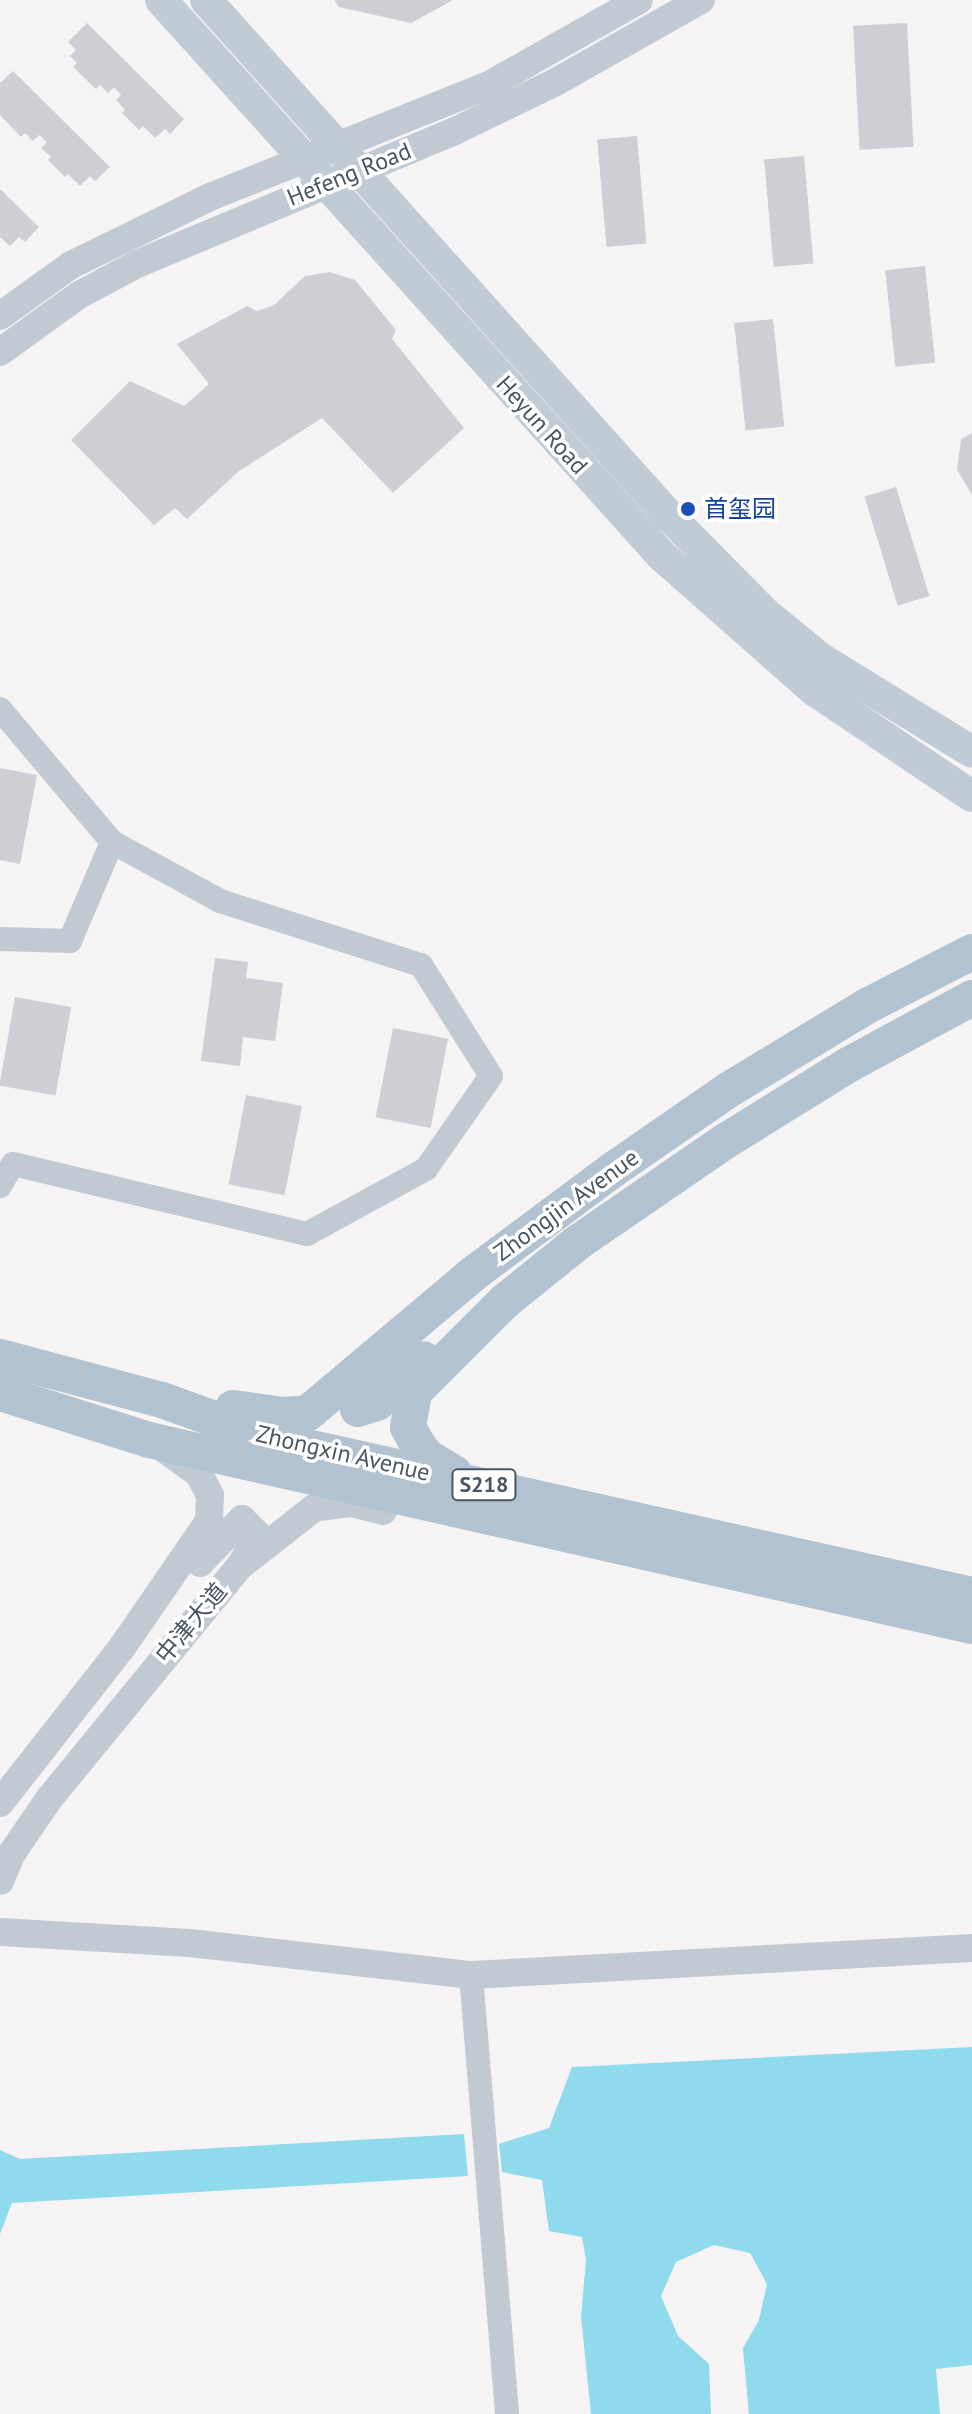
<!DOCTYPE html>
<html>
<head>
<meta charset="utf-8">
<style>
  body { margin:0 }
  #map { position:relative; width:972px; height:2414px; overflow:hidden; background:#f5f3f3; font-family:"PT Sans","Noto Sans SC",sans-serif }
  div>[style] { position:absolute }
  .water>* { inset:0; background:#90daee }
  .building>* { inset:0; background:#cdcfd5; transform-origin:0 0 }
  .minor>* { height:24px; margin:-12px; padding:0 12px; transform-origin:12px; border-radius:12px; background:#c1cad2 }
  .tertiary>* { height:28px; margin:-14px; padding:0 14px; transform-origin:14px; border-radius:14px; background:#c1cad2 }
  .secondary>* { height:32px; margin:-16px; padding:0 16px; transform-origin:16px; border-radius:16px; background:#c1cbd6 }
  .primary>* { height:36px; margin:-18px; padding:0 18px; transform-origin:18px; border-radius:18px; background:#b3c2d1 }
  .dots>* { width:22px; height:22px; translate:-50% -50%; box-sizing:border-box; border:4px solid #fff; border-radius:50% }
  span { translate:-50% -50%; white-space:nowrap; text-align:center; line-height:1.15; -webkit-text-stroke:7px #fff; paint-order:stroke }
  .shield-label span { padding:2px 6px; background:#fff; border:2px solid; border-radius:6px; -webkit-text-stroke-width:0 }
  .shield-label { font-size:22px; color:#4a5661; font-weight:700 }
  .street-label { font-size:24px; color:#4a5661 }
  .transit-label { font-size:24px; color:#164399 }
  .left { translate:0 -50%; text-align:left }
</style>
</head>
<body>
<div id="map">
  <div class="water">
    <i style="clip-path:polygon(972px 2047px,972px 2365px,936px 2369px,940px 2414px,749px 2414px,743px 2348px,759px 2320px,767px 2284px,750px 2253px,714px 2245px,676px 2262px,661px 2296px,678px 2336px,709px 2364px,711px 2414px,591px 2414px,581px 2317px,586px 2260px,582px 2237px,549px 2231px,542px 2180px,502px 2172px,499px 2144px,549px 2128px,572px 2067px)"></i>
    <i style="clip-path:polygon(464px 2134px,468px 2176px,12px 2203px,0 2234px,0 2150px,20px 2159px)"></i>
  </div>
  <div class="building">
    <i style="clip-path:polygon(334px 0,453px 0,411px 23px,339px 7px)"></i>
    <i style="clip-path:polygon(87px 23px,184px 119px,170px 134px,165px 129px,155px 138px,143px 126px,139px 130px,122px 113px,125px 110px,116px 100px,121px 95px,114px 87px,108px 93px,100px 85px,96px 89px,73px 67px,77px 63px,70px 56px,76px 50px,68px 42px)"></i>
    <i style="left:907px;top:23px;width:124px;height:54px;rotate:87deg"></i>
    <i style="clip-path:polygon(13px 71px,110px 167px,95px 181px,90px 176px,80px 186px,68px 174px,65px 177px,48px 160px,51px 157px,41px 148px,47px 142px,39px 135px,33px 141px,25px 133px,21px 137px,0 115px,0 83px)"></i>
    <i style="left:637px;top:136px;width:108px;height:40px;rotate:85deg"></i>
    <i style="left:804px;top:156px;width:108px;height:40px;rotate:85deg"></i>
    <i style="clip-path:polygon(0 189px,39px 227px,25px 242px,19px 237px,10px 246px,0 237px)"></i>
    <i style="left:925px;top:266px;width:97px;height:40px;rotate:84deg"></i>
    <i style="clip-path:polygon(330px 272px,355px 280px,396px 330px,392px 339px,464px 428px,393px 493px,322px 418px,239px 471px,187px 519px,175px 508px,154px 525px,71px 440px,130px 381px,184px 406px,209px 384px,177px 344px,247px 306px,257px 311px,274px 305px,305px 276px)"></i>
    <i style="left:773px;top:319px;width:108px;height:39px;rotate:84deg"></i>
    <i style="clip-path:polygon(972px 433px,972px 495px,957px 470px,961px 439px)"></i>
    <i style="left:896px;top:487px;width:114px;height:33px;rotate:73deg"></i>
    <i style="clip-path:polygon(0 768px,37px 775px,20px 864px,0 860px)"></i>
    <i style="clip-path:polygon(215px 958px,248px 962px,246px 978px,283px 983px,275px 1041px,243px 1037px,240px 1066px,201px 1061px)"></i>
    <i style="left:15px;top:997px;width:57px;height:90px;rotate:10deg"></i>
    <i style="left:393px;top:1028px;width:56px;height:91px;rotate:11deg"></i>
    <i style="left:246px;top:1095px;width:57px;height:91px;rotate:11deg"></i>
  </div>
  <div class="minor">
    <i style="left:0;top:709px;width:174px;rotate:49.9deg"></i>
    <i style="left:112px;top:842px;width:123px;rotate:28.6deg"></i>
    <i style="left:220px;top:901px;width:211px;rotate:17.7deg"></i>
    <i style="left:421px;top:965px;width:131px;rotate:57.8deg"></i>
    <i style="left:491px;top:1076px;width:113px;rotate:125deg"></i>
    <i style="left:426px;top:1169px;width:136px;rotate:151.4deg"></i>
    <i style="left:307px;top:1234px;width:302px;rotate:-166.6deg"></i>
    <i style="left:13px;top:1164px;width:26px;rotate:121deg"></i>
    <i style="left:0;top:939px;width:70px;rotate:1.6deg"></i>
    <i style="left:70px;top:941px;width:108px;rotate:-67deg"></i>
    <i style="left:471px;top:1975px;width:440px;rotate:85.3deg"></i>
  </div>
  <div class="tertiary">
    <i style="left:0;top:316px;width:87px;rotate:-35.7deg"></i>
    <i style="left:71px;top:265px;width:155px;rotate:-26.1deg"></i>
    <i style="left:210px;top:197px;width:301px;rotate:-21.9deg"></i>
    <i style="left:489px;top:85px;width:172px;rotate:-29.5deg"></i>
    <i style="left:0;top:352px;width:97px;rotate:-35.8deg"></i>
    <i style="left:79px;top:295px;width:66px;rotate:-28.1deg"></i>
    <i style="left:137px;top:264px;width:345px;rotate:-22.7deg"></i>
    <i style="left:455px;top:131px;width:110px;rotate:-25.9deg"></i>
    <i style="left:554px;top:83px;width:169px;rotate:-29.5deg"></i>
    <i style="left:200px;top:1563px;width:61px;rotate:-46.3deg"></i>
    <i style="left:242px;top:1519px;width:21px;rotate:45deg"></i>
    <i style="left:257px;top:1534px;width:30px;rotate:117deg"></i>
    <i style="left:0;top:1803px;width:199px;rotate:-51.9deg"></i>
    <i style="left:123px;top:1646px;width:152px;rotate:-55.5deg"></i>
    <i style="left:209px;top:1521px;width:26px;rotate:-88deg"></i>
    <i style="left:210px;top:1495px;width:24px;rotate:-118deg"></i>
    <i style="left:199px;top:1474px;width:44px;rotate:-144.2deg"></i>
    <i style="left:0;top:1881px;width:30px;rotate:-67deg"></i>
    <i style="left:12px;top:1853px;width:65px;rotate:-55.6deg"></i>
    <i style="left:49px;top:1799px;width:301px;rotate:-50.7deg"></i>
    <i style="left:240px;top:1566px;width:94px;rotate:-38.1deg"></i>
    <i style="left:314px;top:1508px;width:37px;rotate:-8deg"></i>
    <i style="left:351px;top:1503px;width:33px;rotate:14deg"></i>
    <i style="left:0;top:1932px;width:190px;rotate:3.3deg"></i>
    <i style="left:190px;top:1943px;width:283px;rotate:6.5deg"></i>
    <i style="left:471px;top:1975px;width:502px;rotate:-3.08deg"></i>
  </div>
  <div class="secondary">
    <i style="left:161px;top:0;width:748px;rotate:47.98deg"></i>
    <i style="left:662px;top:556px;width:203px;rotate:41.4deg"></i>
    <i style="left:814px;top:690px;width:190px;rotate:33.9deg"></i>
    <i style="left:206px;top:0;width:695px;rotate:48.09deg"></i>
    <i style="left:670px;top:517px;width:135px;rotate:45.3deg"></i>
    <i style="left:765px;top:613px;width:72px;rotate:39.4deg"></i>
    <i style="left:821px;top:659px;width:177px;rotate:31.6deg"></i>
  </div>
  <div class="primary">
    <i style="left:0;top:1357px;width:168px;rotate:14.9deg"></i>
    <i style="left:162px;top:1400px;width:112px;rotate:19.9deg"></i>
    <i style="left:267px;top:1438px;width:722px;rotate:12.55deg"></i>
    <i style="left:382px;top:1365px;width:39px;rotate:132deg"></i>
    <i style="left:356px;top:1394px;width:15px;rotate:82deg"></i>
    <i style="left:358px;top:1409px;width:20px;rotate:-18deg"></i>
    <i style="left:377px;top:1403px;width:64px;rotate:-43.1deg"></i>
    <i style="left:0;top:1393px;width:156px;rotate:17.5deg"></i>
    <i style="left:149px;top:1440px;width:844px;rotate:12.74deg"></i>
    <i style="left:233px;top:1408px;width:49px;rotate:8.1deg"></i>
    <i style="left:282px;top:1415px;width:26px;rotate:-4deg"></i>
    <i style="left:308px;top:1413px;width:216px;rotate:-40.1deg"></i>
    <i style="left:473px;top:1274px;width:176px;rotate:-36.7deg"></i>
    <i style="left:614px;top:1169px;width:141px;rotate:-34.6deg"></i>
    <i style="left:730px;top:1089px;width:160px;rotate:-31.2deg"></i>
    <i style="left:867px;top:1006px;width:118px;rotate:-27.2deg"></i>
    <i style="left:454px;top:1473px;width:33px;rotate:-149deg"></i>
    <i style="left:426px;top:1456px;width:19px;rotate:-125deg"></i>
    <i style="left:415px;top:1440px;width:15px;rotate:-118deg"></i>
    <i style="left:408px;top:1427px;width:36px;rotate:-80deg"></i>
    <i style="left:414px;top:1392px;width:127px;rotate:-45deg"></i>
    <i style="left:504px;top:1302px;width:94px;rotate:-38.9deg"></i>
    <i style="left:577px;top:1243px;width:178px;rotate:-34.5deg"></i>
    <i style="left:724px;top:1142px;width:148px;rotate:-31.8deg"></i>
    <i style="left:850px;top:1064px;width:139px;rotate:-28.4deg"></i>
  </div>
  <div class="dots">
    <i style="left:688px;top:509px;background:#1a4fb4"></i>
  </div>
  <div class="shield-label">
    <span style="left:484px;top:1485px">S218</span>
  </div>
  <div class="street-label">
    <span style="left:349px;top:174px;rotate:-22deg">Hefeng Road</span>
    <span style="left:542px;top:425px;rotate:48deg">Heyun Road</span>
    <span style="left:566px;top:1205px;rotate:-36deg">Zhongjin Avenue</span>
    <span style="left:343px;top:1453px;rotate:13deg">Zhongxin Avenue</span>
    <span style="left:191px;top:1623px;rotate:-50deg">中津大道</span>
  </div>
  <div class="transit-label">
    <span class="left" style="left:704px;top:509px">首玺园</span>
  </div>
</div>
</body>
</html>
